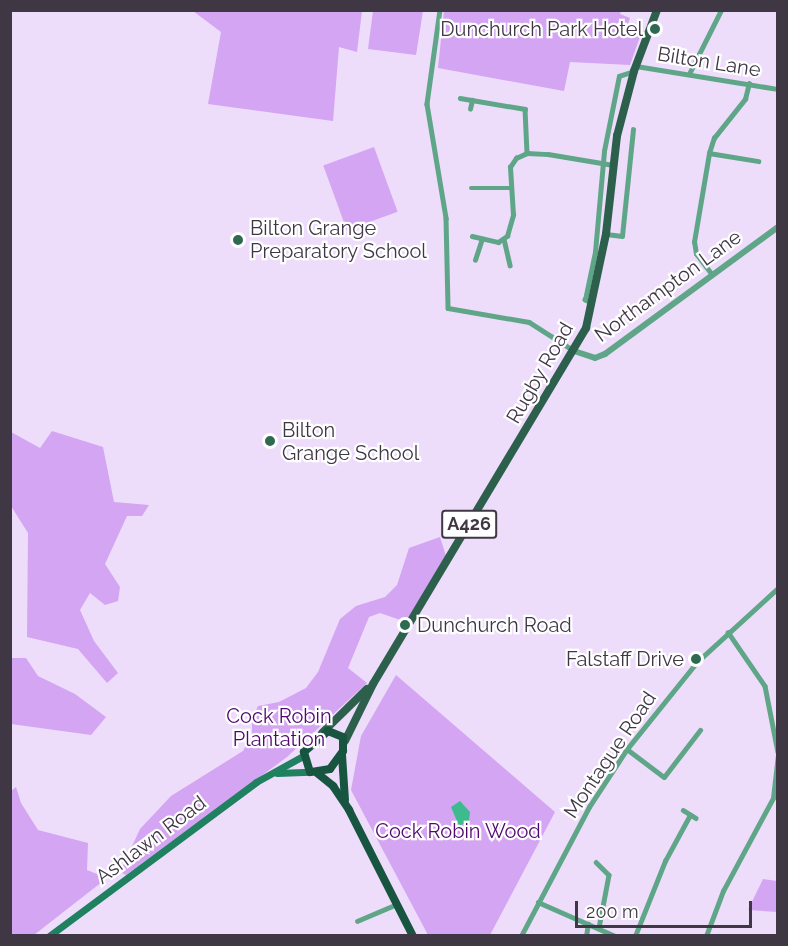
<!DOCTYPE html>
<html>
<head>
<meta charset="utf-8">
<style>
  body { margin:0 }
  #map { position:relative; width:788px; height:946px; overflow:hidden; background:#eedcfb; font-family:Raleway,sans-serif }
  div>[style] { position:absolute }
  .green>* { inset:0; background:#d4a5f2; transform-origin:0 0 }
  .water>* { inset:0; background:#3dbb8f }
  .minor>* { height:4.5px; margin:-2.25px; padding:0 2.25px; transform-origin:2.25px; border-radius:2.25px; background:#5fa688 }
  .tertiary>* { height:6px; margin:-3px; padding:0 3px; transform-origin:3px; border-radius:3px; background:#5fa688 }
  .secondary>* { height:7px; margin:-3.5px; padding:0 3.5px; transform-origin:3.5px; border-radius:3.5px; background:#1f8160 }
  .primary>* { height:8px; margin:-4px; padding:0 4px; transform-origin:4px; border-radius:4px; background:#2d604c }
  .trunk>* { height:8px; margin:-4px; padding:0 4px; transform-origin:4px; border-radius:4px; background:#175540 }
  .dots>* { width:16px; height:16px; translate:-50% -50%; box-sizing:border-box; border:3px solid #fff; border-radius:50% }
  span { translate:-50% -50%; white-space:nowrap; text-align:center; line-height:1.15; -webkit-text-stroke:4.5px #fff; paint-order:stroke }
  .shield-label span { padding:2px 4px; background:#fff; border:2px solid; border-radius:4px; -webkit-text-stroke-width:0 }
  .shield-label { font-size:18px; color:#3f3844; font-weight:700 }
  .poi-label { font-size:20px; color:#3f3844 }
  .right { translate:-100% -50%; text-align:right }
  .left { translate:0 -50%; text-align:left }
  .street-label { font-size:20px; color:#3f3844 }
  .park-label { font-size:20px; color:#50076f }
  .frame { position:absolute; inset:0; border:12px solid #3f3844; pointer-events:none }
  .scale { position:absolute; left:575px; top:901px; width:177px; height:27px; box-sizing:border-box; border:3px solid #3f3844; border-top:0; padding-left:8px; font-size:18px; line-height:21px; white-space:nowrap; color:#3f3844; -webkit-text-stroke:4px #fff; paint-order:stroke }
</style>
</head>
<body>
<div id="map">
  <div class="green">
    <i style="clip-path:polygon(193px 11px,362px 11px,357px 52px,339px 47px,333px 121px,208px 104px,221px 32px)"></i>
    <i style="clip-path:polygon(373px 11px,423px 11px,416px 55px,368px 49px)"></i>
    <i style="clip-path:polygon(444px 11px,621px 11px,620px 14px,630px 18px,627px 27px,641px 34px,630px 65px,570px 62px,564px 91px,438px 68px)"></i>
    <i style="left:374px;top:147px;width:69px;height:54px;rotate:70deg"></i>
    <i style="clip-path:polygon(52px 431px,103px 447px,114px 502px,149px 505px,142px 516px,127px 516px,105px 564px,120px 587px,118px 601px,105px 605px,90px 593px,80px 610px,94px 641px,118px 673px,107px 683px,78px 649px,27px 637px,28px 533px,11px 506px,11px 432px,40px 448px)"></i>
    <i style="clip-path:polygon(440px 537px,446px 556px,406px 622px,380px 613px,369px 617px,348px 668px,367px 683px,287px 757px,126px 875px,120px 872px,140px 829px,171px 796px,243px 751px,252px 735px,252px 718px,258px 706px,279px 702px,306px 688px,318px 672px,340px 619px,356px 606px,385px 597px,397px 585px,409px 548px)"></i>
    <i style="clip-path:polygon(11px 658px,26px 658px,38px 676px,75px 694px,106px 717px,91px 735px,11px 724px)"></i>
    <i style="clip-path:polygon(396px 675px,555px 812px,490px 935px,428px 935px,351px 790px,361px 736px)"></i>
    <i style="clip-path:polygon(16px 787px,21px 803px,38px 830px,88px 843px,87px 870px,107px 878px,34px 935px,11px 935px,10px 792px)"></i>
    <i style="clip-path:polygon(763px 879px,777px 881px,777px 912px,748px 910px)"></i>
  </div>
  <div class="water">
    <i style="clip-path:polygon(460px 801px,470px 812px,469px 821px,459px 826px,451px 807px)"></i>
  </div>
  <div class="minor">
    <i style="left:440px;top:10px;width:95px;rotate:97.9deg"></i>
    <i style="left:427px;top:104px;width:116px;rotate:80.5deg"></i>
    <i style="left:446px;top:218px;width:90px;rotate:88.7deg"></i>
    <i style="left:448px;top:308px;width:82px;rotate:9.8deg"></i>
    <i style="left:529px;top:322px;width:52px;rotate:32.5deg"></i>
    <i style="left:636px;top:66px;width:144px;rotate:9.2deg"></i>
    <i style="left:689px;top:74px;width:72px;rotate:-63.4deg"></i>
    <i style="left:460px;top:98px;width:66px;rotate:9.6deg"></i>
    <i style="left:525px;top:109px;width:44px;rotate:87.4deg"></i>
    <i style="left:470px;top:109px;width:9px;rotate:-77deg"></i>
    <i style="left:709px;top:153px;width:50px;rotate:9.3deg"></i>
    <i style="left:471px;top:188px;width:39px"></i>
    <i style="left:606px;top:234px;width:16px;rotate:7deg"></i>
    <i style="left:622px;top:236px;width:107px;rotate:-84.1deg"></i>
    <i style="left:472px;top:236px;width:27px;rotate:13deg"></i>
    <i style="left:498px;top:242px;width:11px;rotate:-34deg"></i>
    <i style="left:507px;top:236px;width:22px;rotate:-74deg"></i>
    <i style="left:513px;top:215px;width:48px;rotate:-93.6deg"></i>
    <i style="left:510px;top:167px;width:11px;rotate:-56deg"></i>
    <i style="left:516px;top:158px;width:12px;rotate:-24deg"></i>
    <i style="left:527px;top:153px;width:21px;rotate:3deg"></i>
    <i style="left:548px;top:154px;width:66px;rotate:9.6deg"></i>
    <i style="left:504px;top:239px;width:27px;rotate:77deg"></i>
    <i style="left:475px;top:260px;width:22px;rotate:-72deg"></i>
    <i style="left:712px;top:275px;width:26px;rotate:-127deg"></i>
    <i style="left:696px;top:254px;width:12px;rotate:-99deg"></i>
    <i style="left:694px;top:242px;width:90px;rotate:-80.4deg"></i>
    <i style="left:709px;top:153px;width:16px;rotate:-72deg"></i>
    <i style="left:714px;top:138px;width:50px;rotate:-51.5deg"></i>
    <i style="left:745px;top:99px;width:16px;rotate:-76deg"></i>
    <i style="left:591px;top:303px;width:7px;rotate:-153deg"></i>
    <i style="left:585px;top:300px;width:49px;rotate:-78.2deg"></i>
    <i style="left:595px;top:252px;width:101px;rotate:-84.9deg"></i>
    <i style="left:604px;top:151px;width:76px;rotate:-78.7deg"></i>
    <i style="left:619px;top:76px;width:16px;rotate:-18deg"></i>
    <i style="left:728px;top:632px;width:65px;rotate:55.6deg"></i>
    <i style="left:765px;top:686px;width:67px;rotate:78.9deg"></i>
    <i style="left:627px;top:749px;width:46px;rotate:37.1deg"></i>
    <i style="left:664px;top:777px;width:59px;rotate:-52.5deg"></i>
    <i style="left:683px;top:810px;width:15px;rotate:32deg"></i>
    <i style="left:596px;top:862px;width:18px;rotate:45deg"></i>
    <i style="left:609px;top:875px;width:54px;rotate:100.7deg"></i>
    <i style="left:538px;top:902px;width:84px;rotate:23.8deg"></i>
    <i style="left:357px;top:921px;width:43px;rotate:-23deg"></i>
    <i style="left:521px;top:936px;width:146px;rotate:-62.2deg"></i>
    <i style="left:589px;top:807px;width:69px;rotate:-56.8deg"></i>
    <i style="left:627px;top:749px;width:112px;rotate:-51.2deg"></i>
    <i style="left:697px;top:662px;width:110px;rotate:-42.4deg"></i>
    <i style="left:586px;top:936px;width:12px;rotate:-81deg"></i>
    <i style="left:635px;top:936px;width:81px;rotate:-68.2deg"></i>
    <i style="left:665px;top:861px;width:52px;rotate:-61.5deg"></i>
    <i style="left:706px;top:936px;width:48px;rotate:-69.3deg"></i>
    <i style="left:723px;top:891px;width:106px;rotate:-61.7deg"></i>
    <i style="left:773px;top:798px;width:43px;rotate:-83.4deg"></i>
  </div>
  <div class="tertiary">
    <i style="left:574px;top:351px;width:22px;rotate:18deg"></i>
    <i style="left:595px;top:358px;width:11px;rotate:-22deg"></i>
    <i style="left:605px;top:354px;width:215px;rotate:-36.3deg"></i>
  </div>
  <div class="secondary">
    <i style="left:277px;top:773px;width:33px;rotate:-2deg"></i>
    <i style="left:49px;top:936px;width:258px;rotate:-36.6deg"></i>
    <i style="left:256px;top:782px;width:54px;rotate:-29deg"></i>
  </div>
  <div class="primary">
    <i style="left:322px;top:733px;width:63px;rotate:-44.4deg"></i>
    <i style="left:345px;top:741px;width:64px;rotate:-63.8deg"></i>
    <i style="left:373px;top:684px;width:415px;rotate:-59.1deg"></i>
    <i style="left:586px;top:328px;width:96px;rotate:-78deg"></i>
    <i style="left:606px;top:234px;width:99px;rotate:-83.6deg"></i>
    <i style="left:617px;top:136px;width:67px;rotate:-75.3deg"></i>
    <i style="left:634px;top:71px;width:65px;rotate:-69.3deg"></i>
  </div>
  <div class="trunk">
    <i style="left:328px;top:731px;width:16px;rotate:22deg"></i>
    <i style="left:343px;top:737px;width:14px;rotate:90deg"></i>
    <i style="left:343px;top:751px;width:22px;rotate:126deg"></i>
    <i style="left:330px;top:769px;width:20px;rotate:171deg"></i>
    <i style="left:310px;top:772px;width:21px;rotate:-107deg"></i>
    <i style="left:304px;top:752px;width:32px;rotate:-41deg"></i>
    <i style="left:342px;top:755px;width:45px;rotate:86.2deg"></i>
    <i style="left:317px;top:773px;width:21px;rotate:39deg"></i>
    <i style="left:333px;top:786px;width:29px;rotate:56deg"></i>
    <i style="left:349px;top:810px;width:141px;rotate:63.1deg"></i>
  </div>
  <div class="dots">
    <i style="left:655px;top:29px;background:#2e6952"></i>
    <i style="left:238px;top:240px;background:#2e6952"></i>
    <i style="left:270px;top:441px;background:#2e6952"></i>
    <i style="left:405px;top:625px;background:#2e6952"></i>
    <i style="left:696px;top:659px;background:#2e6952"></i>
  </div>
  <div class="shield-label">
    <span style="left:469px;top:524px">A426</span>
  </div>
  <div class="poi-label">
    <span class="right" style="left:643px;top:29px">Dunchurch Park Hotel</span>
    <span class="left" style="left:250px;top:240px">Bilton Grange<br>Preparatory School</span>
    <span class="left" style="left:282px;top:442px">Bilton<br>Grange School</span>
    <span class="left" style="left:417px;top:625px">Dunchurch Road</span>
    <span class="right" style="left:684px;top:659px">Falstaff Drive</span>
  </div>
  <div class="street-label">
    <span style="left:709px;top:62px;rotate:9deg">Bilton Lane</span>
    <span style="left:668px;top:286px;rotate:-36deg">Northampton Lane</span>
    <span style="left:540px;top:373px;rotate:-60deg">Rugby Road</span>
    <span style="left:610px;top:755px;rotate:-56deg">Montague Road</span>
    <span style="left:151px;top:840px;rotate:-37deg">Ashlawn Road</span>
  </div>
  <div class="park-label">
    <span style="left:279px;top:728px">Cock Robin<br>Plantation</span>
    <span style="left:458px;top:831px">Cock Robin Wood</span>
  </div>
  <div class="frame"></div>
  <div class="scale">200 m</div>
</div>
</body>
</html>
